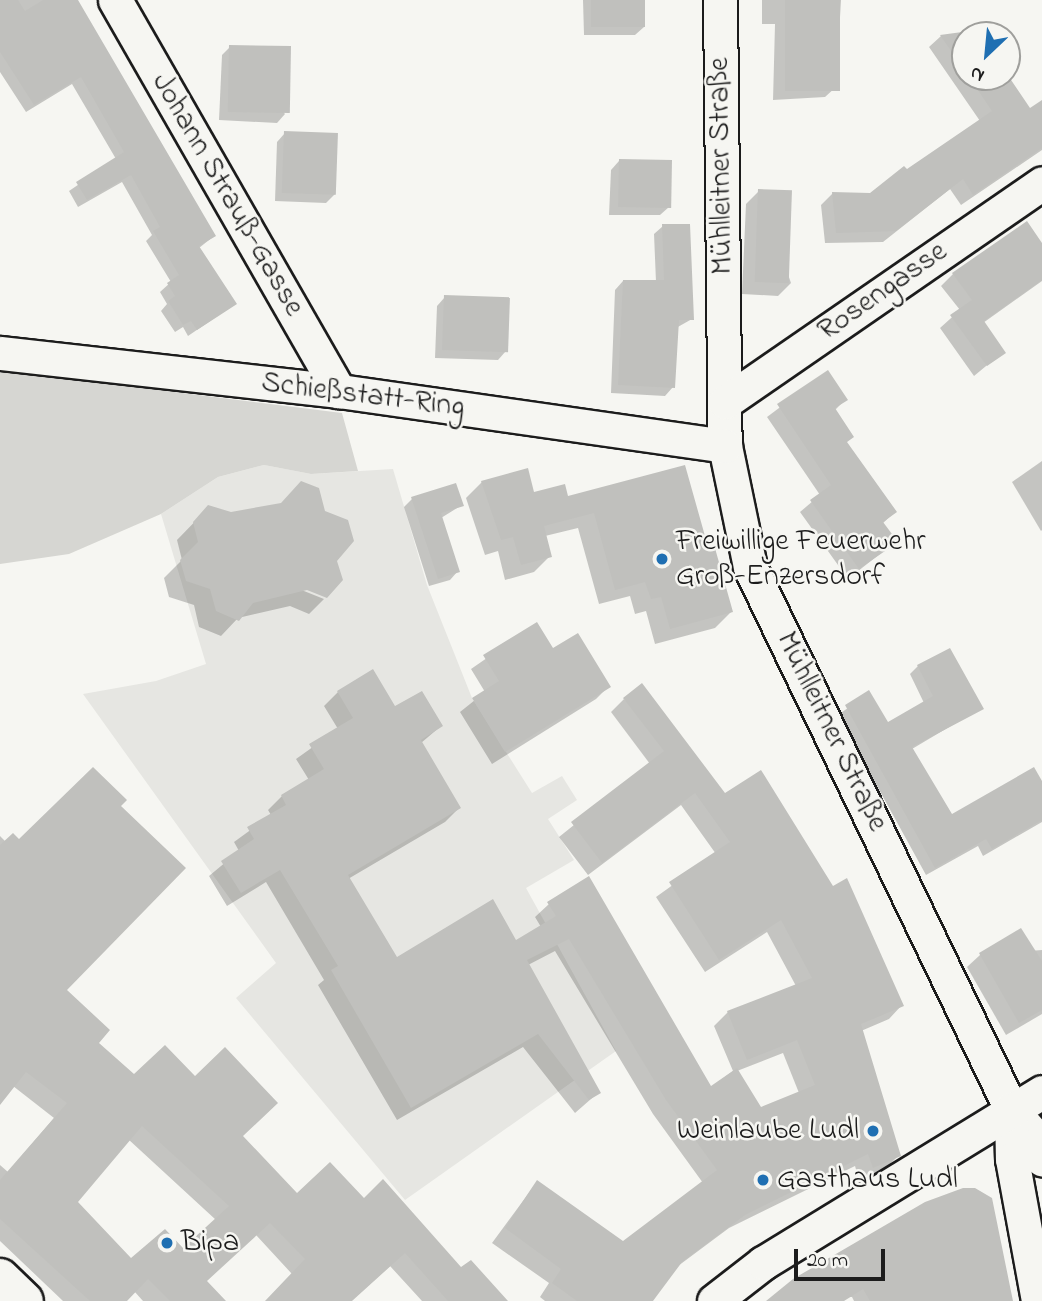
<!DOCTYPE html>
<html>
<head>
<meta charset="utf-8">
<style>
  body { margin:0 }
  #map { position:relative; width:1042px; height:1301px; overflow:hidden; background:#f6f6f2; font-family:"Indie Flower",sans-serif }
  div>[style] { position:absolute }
  .built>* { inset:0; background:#e6e6e2 }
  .green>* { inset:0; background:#d6d6d2 }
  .shadow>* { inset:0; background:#0003 }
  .building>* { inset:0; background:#c0c0bd; transform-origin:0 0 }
  .roads { filter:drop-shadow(2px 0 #1c1c1c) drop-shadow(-2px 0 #1c1c1c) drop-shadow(0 2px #1c1c1c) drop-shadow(0 -2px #1c1c1c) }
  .minor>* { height:33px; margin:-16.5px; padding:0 16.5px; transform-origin:16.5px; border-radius:16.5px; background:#f6f6f2 }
  .primary>* { height:38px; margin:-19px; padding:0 19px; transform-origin:19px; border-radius:19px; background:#f6f6f2 }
  .dots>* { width:19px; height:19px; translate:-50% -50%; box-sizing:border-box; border:4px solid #f6f6f2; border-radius:50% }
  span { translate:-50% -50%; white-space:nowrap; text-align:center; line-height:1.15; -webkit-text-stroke:5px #f6f6f2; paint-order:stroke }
  .street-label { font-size:30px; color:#1c1c1c }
  .poi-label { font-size:30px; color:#1c1c1c }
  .left { translate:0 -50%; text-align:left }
  .right { translate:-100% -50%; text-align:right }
  .north { position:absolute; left:951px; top:21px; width:70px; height:70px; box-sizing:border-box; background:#f6f6f2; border:2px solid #9f9f9c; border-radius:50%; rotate:206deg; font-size:19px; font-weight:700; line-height:28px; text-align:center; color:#1c1c1c }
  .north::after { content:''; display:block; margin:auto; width:24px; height:32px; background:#1f6fb2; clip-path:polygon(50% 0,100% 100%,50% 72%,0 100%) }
  .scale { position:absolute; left:794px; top:1249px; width:91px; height:32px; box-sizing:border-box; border:4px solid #1c1c1c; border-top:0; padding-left:9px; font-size:21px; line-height:24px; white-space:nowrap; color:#1c1c1c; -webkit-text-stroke:5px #f6f6f2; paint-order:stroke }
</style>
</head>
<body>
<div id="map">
  <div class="built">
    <i style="clip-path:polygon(264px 465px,311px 474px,393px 469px,427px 585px,472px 698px,532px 793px,562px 776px,577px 800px,548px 819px,574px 860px,526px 888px,616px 1051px,405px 1200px,236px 998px,276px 963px,83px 694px,156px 681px,206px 664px,161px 514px,218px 477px)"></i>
  </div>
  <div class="green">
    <i style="clip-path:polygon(0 370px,342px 413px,358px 471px,311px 474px,264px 465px,218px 477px,161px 514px,69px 554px,0 564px)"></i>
  </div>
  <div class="shadow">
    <i style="clip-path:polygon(0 0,76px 0,214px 236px,199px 248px,235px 304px,188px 336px,183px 327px,175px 332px,161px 311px,167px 304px,160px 292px,171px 282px,146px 241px,152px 235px,122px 182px,78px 207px,69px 191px,116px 159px,72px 84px,26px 112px,0 72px)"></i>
    <i style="clip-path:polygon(583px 0,644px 0,644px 27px,635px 35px,584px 35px)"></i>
    <i style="clip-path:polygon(762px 0,841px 0,836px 87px,825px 97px,773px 100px,775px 24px,762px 24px)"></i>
    <i style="clip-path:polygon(976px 32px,965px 35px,965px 77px,1007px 77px,1030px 111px,1042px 102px,1042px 150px,961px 205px,950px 189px,883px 242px,825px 243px,821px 205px,833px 193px,870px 195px,980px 121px,929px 47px,941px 36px)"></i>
    <i style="clip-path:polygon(230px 47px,285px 114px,277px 123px,219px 120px,222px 55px)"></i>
    <i style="clip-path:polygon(285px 133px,335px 194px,326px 203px,275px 201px,277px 142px)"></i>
    <i style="clip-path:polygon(619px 161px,669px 207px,660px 215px,609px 215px,611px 170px)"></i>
    <i style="clip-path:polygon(759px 191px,791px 283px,778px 296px,742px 294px,746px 204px)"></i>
    <i style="clip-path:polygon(663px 226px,692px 319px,676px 328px,673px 387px,665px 396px,611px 393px,615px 290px,623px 281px,656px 282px,654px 234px)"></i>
    <i style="clip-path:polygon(1042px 246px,1042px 281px,983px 323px,1003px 352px,974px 376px,940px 328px,960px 310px,941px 286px,953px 274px)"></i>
    <i style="clip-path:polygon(445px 297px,506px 351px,498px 360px,435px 358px,437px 306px)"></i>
    <i style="clip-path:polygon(827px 372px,846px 399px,834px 411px,846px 443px,895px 512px,882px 524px,895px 542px,848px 579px,800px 512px,820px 495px,767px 417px)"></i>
    <i style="clip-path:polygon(1042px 461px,1042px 530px,1041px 531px,1012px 482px)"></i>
    <i style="clip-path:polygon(482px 482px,567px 499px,703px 538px,731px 612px,715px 628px,655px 644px,646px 611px,635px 614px,630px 596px,599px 604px,578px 528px,545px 536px,550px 556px,534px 572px,505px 580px,498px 551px,485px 555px,466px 498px)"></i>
    <i style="clip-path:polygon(412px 499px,462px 505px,441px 518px,458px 571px,450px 580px,429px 586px,404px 507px)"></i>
    <i style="clip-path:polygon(209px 507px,299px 589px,324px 599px,309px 614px,290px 606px,238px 618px,221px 636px,199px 627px,194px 605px,169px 597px,164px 578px,182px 560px,177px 540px)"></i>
    <i style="clip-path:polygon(536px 624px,553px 651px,609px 686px,596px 699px,492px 764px,460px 712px,485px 692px,471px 669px)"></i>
    <i style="clip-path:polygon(918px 666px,981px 708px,912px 749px,951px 817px,1042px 785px,1042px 822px,983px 856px,978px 846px,926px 875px,838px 715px,869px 693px,887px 724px,924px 703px,910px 674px)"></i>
    <i style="clip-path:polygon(evenodd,338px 692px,441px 726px,421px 743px,459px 808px,445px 822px,348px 879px,396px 960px,516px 942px,541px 927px,535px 917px,549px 904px,710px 1088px,733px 1071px,714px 1026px,728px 1012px,796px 986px,767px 932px,705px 972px,656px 897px,716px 854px,681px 805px,588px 875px,559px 837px,650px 764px,611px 712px,624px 699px,724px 796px,902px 1005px,889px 1019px,861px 1031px,899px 1155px,885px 1169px,859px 1180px,855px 1166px,729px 1228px,674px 1269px,651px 1301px,545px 1301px,540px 1297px,549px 1283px,492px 1243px,537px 1182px,623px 1244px,703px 1183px,653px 1114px,555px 951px,528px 965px,599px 1092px,575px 1113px,523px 1047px,397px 1120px,318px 985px,324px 980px,266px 882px,227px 906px,209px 876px,239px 851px,234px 842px,271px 815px,268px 810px,282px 796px,309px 780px,296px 759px,338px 729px,324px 706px,338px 692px,783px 1053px,799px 1093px,760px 1109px,737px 1071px,783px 1053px)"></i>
    <i style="clip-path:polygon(evenodd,119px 806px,65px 990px,96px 1043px,134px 1077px,241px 1137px,297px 1195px,363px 1201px,505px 1301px,422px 1301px,390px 1266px,351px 1301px,266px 1301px,292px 1274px,256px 1235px,205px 1281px,224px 1301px,143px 1301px,134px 1291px,124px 1301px,63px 1301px,0 1241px,0 1165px,8px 1172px,54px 1118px,13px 1086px,0 1102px,0 836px,6px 842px,20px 841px,119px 806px,128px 1139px,216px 1220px,182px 1251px,131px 1261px,75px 1202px,128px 1139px)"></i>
    <i style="clip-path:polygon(1042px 950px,1042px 1014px,1006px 1035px,967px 967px,980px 955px)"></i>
    <i style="clip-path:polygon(794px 1280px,1009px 1301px,854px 1301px,852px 1297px,768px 1301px)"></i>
  </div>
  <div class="building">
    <i style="clip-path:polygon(0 0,18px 0,25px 11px,43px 0,78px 0,216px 236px,199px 246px,237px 304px,197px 330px,191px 321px,183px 325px,168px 301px,175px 296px,167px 283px,179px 275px,153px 231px,160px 227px,131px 175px,87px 200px,76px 182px,124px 152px,81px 77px,34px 105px,0 52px)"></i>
    <i style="left:591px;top:0;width:54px;height:27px"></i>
    <i style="left:785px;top:0;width:55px;height:91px"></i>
    <i style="clip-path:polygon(977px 30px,980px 35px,965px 35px,965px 71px,940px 35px)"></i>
    <i style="left:229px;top:45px;width:62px;height:67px;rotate:1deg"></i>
    <i style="clip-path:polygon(1007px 74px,1030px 108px,1042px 100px,1042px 148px,973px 195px,963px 179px,896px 231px,836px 233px,832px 192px,870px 193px,904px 166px,907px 169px,992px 111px,969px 77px)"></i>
    <i style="left:284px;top:131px;width:54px;height:62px;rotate:2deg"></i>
    <i style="left:619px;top:159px;width:53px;height:48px;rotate:1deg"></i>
    <i style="left:758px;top:189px;width:34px;height:93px;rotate:2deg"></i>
    <i style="clip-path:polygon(1027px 221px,1042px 243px,1042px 280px,984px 321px,1006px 353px,987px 366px,950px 315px,972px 300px,952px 273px)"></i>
    <i style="clip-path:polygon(662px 224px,690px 224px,694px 320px,679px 320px,675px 388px,618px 385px,623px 280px,664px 280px)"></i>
    <i style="left:444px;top:295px;width:66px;height:55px;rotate:2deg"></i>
    <i style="clip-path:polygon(828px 370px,848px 400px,835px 408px,854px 437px,847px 442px,897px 512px,883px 522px,898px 542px,859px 569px,810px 500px,831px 485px,777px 404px)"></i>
    <i style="clip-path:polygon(685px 465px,705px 536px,711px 534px,733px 612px,670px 629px,661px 597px,651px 599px,645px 582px,615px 590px,594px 513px,544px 526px,552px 557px,521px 565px,513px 537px,501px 540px,481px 481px,528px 468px,534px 492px,565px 484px,568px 496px)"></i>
    <i style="clip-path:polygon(301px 481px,319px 488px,325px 511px,348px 520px,354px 541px,337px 561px,343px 580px,327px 598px,307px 590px,253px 603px,239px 621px,216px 611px,210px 589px,186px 581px,180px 560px,198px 542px,193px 522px,208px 505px,231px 512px,281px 503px)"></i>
    <i style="clip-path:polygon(456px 483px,464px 506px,441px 513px,460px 572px,438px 579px,411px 497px)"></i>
    <i style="clip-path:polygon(537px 622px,553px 648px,578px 633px,611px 687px,505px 752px,472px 698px,499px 681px,483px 655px)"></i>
    <i style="clip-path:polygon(950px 648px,984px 709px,912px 747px,952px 814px,1034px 767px,1042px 781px,1042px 820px,992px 849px,986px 839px,935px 868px,845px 705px,869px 690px,888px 722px,933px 696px,917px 665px)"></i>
    <i style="clip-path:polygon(373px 669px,395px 706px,422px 691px,443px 726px,421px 740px,461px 808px,348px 875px,397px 957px,493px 899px,516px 940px,556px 916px,547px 902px,589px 876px,711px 1086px,737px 1068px,761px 1107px,815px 1085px,797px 1040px,747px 1060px,727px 1011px,812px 978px,781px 920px,719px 960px,669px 882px,730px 842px,695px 793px,602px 863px,571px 822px,664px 751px,623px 698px,642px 683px,725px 793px,761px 770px,833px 886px,847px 878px,904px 1006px,861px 1024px,901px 1156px,873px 1168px,868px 1154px,745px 1215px,682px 1262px,653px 1301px,577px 1301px,552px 1283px,561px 1269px,505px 1228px,537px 1180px,623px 1241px,717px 1170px,666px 1100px,569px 939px,527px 960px,601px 1093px,589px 1100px,538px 1034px,411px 1108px,331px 970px,338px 966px,280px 870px,241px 893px,221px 861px,254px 839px,247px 827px,286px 805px,281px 795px,324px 769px,309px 744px,353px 718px,337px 691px)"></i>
    <i style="clip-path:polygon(evenodd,93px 767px,127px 800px,121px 806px,186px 868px,67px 990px,110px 1030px,99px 1043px,134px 1074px,165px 1045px,195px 1076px,225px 1047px,278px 1103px,243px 1136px,297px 1193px,330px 1162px,364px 1198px,383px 1179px,461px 1267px,471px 1260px,508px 1301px,448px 1301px,405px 1253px,352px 1301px,265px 1301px,305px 1259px,270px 1223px,207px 1281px,226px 1301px,170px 1301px,148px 1279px,127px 1301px,90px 1301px,0 1219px,0 1180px,67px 1103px,26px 1072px,0 1105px,0 845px,13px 833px,19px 839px,93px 767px,142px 1126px,229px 1206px,183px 1248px,165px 1229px,131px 1258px,78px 1202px,142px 1126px)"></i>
    <i style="clip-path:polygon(1021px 928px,1042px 961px,1042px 1010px,1019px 1023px,979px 953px)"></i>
    <i style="clip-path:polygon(963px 1188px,975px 1188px,992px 1198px,1013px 1301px,870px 1301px,863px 1289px,844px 1301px,766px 1301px,793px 1279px,925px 1202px)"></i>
  </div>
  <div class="roads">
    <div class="minor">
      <i style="left:115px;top:0;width:451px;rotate:60.2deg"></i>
      <i style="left:720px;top:0;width:446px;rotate:89.4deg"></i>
      <i style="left:725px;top:446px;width:124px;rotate:78.3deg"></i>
      <i style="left:750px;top:567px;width:602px;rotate:64.29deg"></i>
      <i style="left:1011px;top:1109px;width:40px;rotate:49deg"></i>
      <i style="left:1037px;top:1139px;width:21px;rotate:76deg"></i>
      <i style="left:0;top:353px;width:341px;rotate:6.4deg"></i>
      <i style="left:339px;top:391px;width:390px;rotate:8.1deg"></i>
      <i style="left:725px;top:402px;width:385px;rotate:-34.6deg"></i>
      <i style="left:1011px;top:1109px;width:50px;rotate:88.9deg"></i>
      <i style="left:1012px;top:1159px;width:144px;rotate:79.6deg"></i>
      <i style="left:714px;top:1301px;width:62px;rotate:-37.8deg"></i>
      <i style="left:763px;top:1263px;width:327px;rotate:-31.5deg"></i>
    </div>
    <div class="primary">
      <i style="left:0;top:1278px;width:33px;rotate:44deg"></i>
    </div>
  </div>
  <div class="dots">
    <i style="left:662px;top:559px;background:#1f6fb2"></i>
    <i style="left:873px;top:1131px;background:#1f6fb2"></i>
    <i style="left:763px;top:1180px;background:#1f6fb2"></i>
    <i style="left:167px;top:1243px;background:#1f6fb2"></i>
  </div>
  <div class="street-label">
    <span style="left:722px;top:166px;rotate:-91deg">Mühlleitner Straße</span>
    <span style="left:227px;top:195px;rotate:60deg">Johann Strauß-Gasse</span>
    <span style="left:883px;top:292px;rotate:-35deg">Rosengasse</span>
    <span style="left:363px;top:396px;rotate:7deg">Schießstatt-Ring</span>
    <span style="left:831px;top:732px;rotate:64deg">Mühlleitner Straße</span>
  </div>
  <div class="poi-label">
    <span class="left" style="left:676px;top:559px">Freiwillige Feuerwehr<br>Groß-Enzersdorf</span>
    <span class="right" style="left:859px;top:1131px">Weinlaube Ludl</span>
    <span class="left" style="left:777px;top:1180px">Gasthaus Ludl</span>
    <span class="left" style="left:181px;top:1243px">Bipa</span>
  </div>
  <div class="north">N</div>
  <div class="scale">20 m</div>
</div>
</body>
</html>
